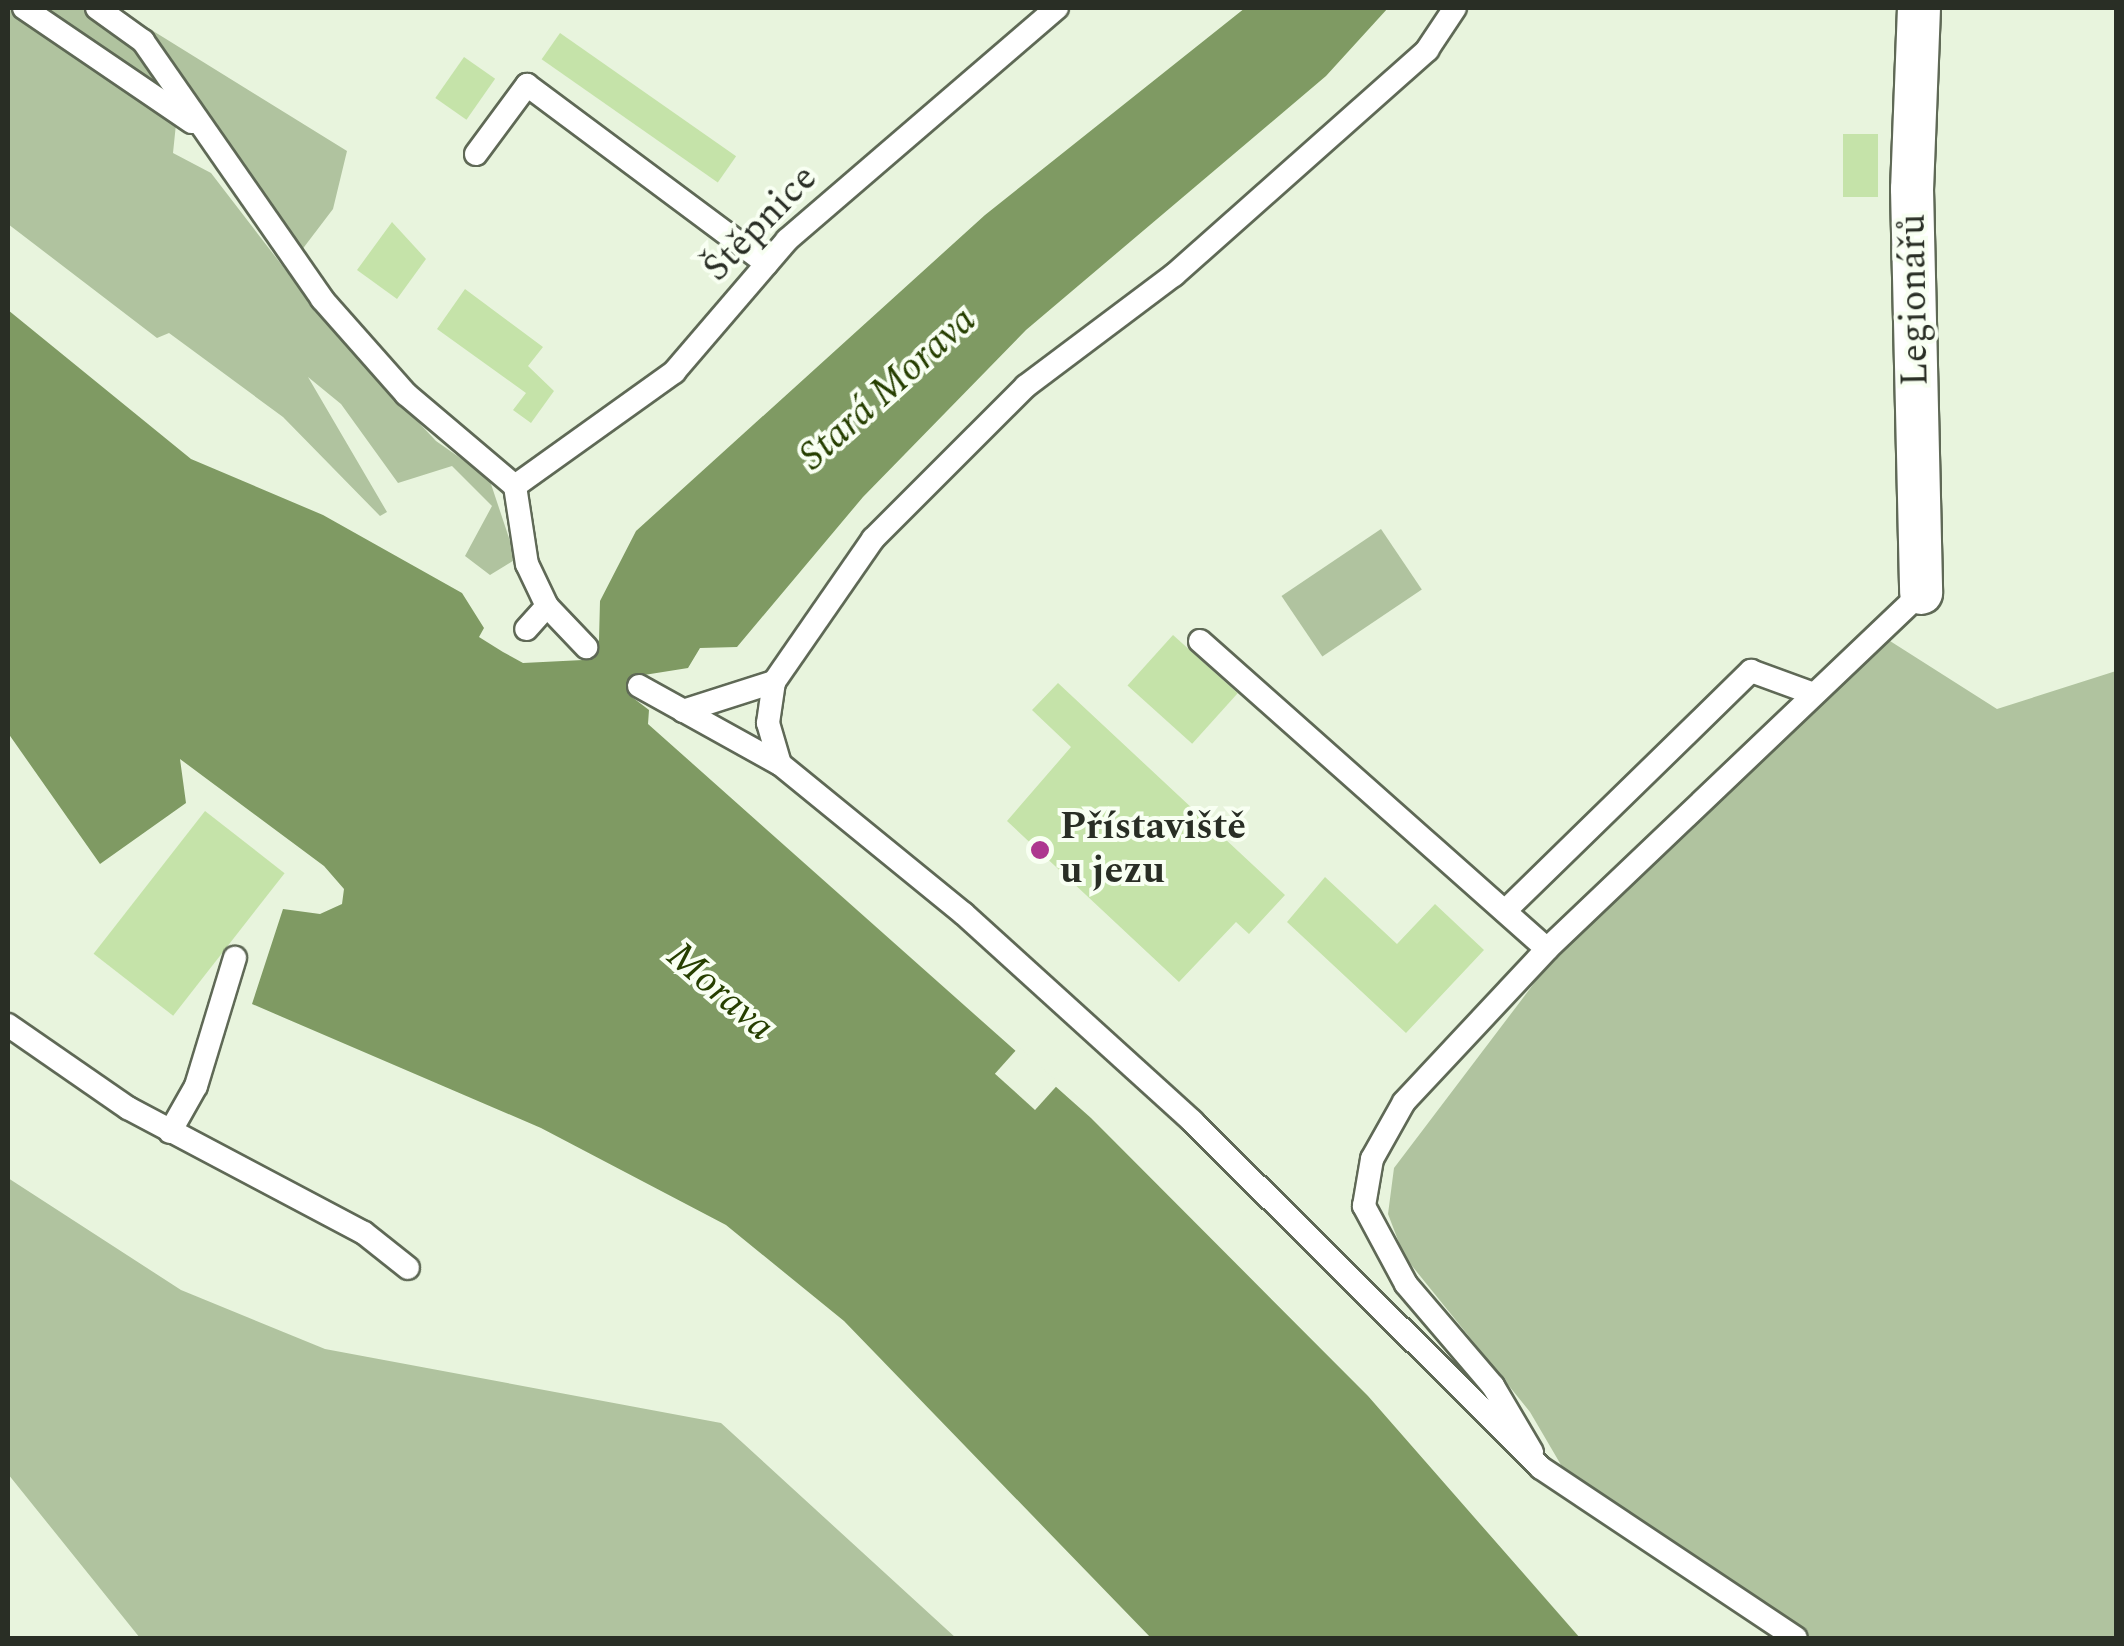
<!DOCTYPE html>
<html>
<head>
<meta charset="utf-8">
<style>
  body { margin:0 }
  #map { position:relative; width:2124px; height:1646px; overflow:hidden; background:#e8f4dd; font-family:Spectral,serif }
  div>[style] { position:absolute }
  .green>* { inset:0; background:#b0c39f; transform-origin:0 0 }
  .water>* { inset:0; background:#7f9a63 }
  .pier>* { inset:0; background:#e8f4dd; transform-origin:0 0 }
  .building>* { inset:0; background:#c5e3a9; transform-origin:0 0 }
  .roads { filter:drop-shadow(2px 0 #5f6956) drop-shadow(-2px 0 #5f6956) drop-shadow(0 2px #5f6956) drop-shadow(0 -2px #5f6956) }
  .lane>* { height:22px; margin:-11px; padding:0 11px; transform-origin:11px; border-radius:11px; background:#fff }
  .street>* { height:42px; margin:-21px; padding:0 21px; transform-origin:21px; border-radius:21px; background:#fff }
  .dots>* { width:28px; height:28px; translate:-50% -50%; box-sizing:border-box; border:5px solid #f8fff2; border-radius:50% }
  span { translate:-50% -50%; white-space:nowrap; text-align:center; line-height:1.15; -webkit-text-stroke:8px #f8fff2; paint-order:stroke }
  .street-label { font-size:38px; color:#292e25 }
  .poi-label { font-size:38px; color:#292e25; font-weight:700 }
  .left { translate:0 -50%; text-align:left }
  .water-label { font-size:40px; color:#263f00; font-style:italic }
  .frame { position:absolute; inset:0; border:10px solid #292e25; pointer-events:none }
</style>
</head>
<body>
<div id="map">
  <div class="green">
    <i style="clip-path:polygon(8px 8px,116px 8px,347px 151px,333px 209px,298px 255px,220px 141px,176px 124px,173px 153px,211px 173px,331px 329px,436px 441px,489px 478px,516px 559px,490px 575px,465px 556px,492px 506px,452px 466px,398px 483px,341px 404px,308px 377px,387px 512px,380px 516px,283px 417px,169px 333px,157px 338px,8px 224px)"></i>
    <i style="left:1381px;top:529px;width:73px;height:120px;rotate:56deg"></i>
    <i style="clip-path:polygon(1890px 641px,1997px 709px,2116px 671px,2116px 1638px,1794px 1638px,1571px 1482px,1530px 1412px,1404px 1256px,1388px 1214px,1394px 1168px,1554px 957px)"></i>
    <i style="clip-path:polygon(8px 1178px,181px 1290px,325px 1349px,721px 1423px,956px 1638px,140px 1638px,8px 1474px)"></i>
  </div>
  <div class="water">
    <i style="clip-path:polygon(1245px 8px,1388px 8px,1326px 76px,1026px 330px,863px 497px,737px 647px,700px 648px,688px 668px,644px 675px,628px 694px,649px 710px,648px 724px,1091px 1118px,1368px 1396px,1580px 1638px,1151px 1638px,844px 1321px,726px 1225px,541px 1128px,252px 1004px,283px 909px,320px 914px,342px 904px,344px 889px,324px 866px,180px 759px,186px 803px,100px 864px,8px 733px,8px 310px,191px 459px,323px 515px,462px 593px,484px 628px,479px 637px,503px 652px,523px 663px,583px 660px,599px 640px,600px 601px,636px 531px,985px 215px)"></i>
  </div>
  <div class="pier">
    <i style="left:1019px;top:1047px;width:54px;height:36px;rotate:42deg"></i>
  </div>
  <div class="building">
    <i style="left:560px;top:33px;width:215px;height:32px;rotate:35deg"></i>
    <i style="left:464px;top:57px;width:38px;height:50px;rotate:35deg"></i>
    <i style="left:1878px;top:134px;width:63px;height:35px;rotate:90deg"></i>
    <i style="clip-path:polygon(392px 222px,426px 259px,397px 299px,357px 270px)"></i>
    <i style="clip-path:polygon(465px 289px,543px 347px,528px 366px,554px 391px,531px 423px,513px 410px,526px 393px,437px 329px)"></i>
    <i style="left:1173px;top:635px;width:87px;height:68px;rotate:42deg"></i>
    <i style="clip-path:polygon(1058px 683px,1285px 895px,1249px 934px,1236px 922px,1179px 982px,1007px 821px,1071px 747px,1032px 710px)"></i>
    <i style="left:205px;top:811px;width:101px;height:181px;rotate:38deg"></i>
    <i style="clip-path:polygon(1325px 877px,1397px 944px,1435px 904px,1484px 950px,1406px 1033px,1287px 922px)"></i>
  </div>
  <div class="roads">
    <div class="lane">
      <i style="left:24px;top:8px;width:203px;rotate:34.2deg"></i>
      <i style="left:97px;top:8px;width:57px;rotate:35.7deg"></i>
      <i style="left:143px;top:41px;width:314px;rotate:55.2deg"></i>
      <i style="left:322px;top:299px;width:127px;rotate:48.5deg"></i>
      <i style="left:406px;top:394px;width:143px;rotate:40.2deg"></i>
      <i style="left:515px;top:486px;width:79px;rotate:81.3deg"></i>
      <i style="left:527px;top:564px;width:47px;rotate:64.5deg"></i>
      <i style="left:547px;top:606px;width:31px;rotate:132deg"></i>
      <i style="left:476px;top:154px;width:86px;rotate:-53.5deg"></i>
      <i style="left:527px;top:85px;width:299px;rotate:36.7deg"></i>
      <i style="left:515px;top:486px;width:196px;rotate:-35.6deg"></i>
      <i style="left:674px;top:372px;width:174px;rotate:-49.4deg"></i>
      <i style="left:787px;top:240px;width:356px;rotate:-40.7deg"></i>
      <i style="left:547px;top:606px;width:57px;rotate:46.4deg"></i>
      <i style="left:1200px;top:641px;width:464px;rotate:41.6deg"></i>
      <i style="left:1547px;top:949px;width:516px;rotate:-43.59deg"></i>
      <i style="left:639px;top:686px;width:161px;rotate:29deg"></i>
      <i style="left:780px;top:764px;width:237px;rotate:39.2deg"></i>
      <i style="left:964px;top:914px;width:308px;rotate:42.2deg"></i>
      <i style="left:1192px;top:1121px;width:492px;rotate:44.8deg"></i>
      <i style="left:1541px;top:1468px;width:306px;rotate:33.7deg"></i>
      <i style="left:683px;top:711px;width:96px;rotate:-17.7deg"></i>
      <i style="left:780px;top:764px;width:43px;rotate:-106.3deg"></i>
      <i style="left:768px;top:723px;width:41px;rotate:-81.7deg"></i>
      <i style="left:774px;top:682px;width:174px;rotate:-55.3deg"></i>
      <i style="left:873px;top:539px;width:216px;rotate:-45deg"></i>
      <i style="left:1026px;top:386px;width:185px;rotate:-36.9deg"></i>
      <i style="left:1174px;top:275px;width:339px;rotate:-41.6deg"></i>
      <i style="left:1427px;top:50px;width:50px;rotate:-56.3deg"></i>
      <i style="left:1505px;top:911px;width:344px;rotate:-44.3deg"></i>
      <i style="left:1751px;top:671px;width:67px;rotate:20.1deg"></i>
      <i style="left:8px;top:1025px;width:146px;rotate:34.7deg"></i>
      <i style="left:128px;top:1108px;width:267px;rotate:27.9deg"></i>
      <i style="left:364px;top:1233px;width:56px;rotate:38.5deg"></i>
      <i style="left:170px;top:1132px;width:53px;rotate:-60.5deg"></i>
      <i style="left:196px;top:1086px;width:134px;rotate:-73.1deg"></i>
      <i style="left:1532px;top:1452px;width:77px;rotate:-120.6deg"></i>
      <i style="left:1493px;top:1386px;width:134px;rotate:-130.5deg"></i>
      <i style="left:1406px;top:1284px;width:89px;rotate:-118.3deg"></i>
      <i style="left:1364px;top:1206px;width:48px;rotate:-80.3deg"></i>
      <i style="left:1372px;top:1159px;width:65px;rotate:-60.7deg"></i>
      <i style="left:1404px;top:1102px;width:209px;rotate:-46.9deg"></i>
    </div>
    <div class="street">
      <i style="left:1919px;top:8px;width:181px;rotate:92.2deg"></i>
      <i style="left:1912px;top:189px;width:404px;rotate:88.7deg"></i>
    </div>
  </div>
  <div class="dots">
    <i style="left:1040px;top:850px;background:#ad378e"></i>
  </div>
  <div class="street-label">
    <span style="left:761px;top:224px;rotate:-46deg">Štěpnice</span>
    <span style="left:1915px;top:300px;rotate:-91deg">Legionářů</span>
  </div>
  <div class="poi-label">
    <span class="left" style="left:1060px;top:850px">Přístaviště<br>u jezu</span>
  </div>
  <div class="water-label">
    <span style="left:888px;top:389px;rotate:-42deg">Stará Morava</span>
    <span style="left:720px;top:992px;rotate:41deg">Morava</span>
  </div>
  <div class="frame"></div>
</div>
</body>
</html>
